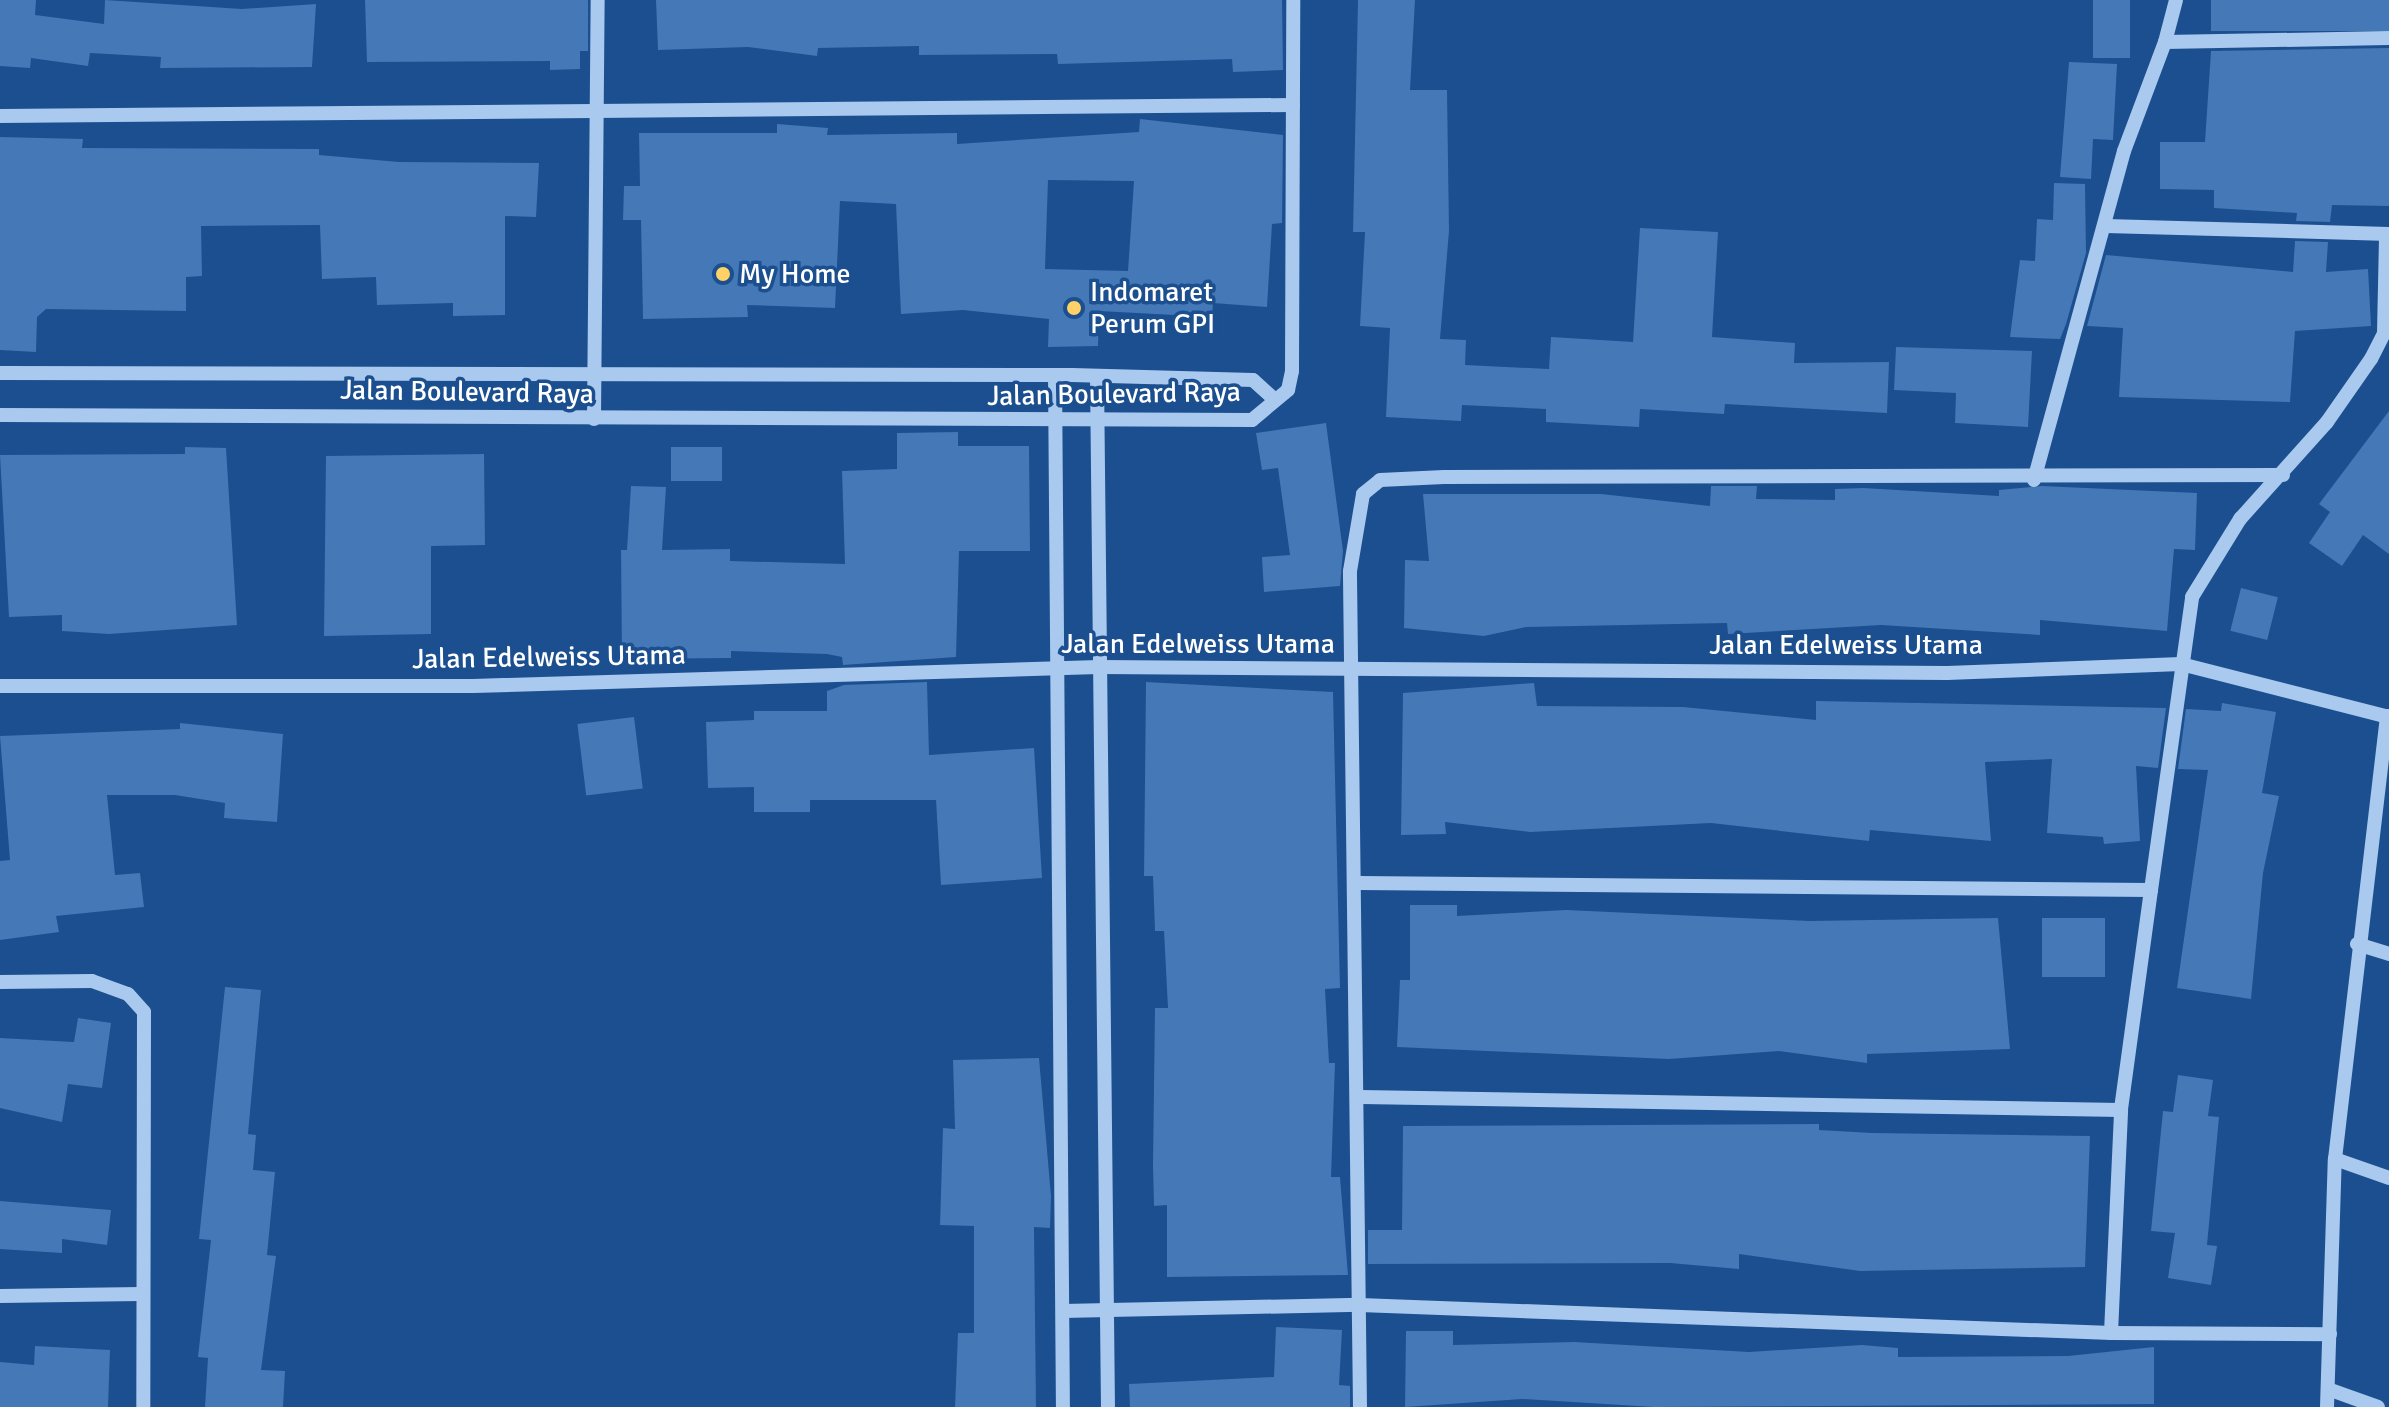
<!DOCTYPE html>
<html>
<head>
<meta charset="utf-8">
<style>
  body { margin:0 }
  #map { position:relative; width:2389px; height:1407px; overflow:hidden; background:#1b4f8f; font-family:Signika,sans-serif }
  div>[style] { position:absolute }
  .building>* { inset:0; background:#4478b7; transform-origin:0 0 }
  .minor>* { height:14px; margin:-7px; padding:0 7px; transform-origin:7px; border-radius:7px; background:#a9c9ee }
  .dots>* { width:22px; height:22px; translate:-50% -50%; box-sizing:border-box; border:4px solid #1b4f8f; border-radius:50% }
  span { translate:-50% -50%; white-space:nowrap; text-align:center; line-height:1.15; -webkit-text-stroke:7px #1b4f8f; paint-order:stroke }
  .poi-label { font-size:28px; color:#fff }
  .left { translate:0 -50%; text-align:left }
  .street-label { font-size:28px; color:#fff }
</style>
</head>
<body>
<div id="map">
  <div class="building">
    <i style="clip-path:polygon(0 0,36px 0,35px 15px,104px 24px,105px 0,242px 9px,316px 4px,312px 67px,160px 68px,161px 57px,90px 53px,88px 66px,31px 58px,30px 68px,0 66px)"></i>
    <i style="clip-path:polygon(365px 0,588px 0,588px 51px,580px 51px,580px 69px,550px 70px,550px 61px,367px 62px)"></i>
    <i style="clip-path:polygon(656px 0,1282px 0,1283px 70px,1233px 72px,1232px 59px,1058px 64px,1057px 54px,919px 55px,919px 46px,818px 48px,817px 56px,748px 47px,658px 50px)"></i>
    <i style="clip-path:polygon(1358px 0,1415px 0,1410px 90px,1447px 90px,1449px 231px,1440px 339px,1466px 340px,1465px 365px,1549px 369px,1551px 337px,1633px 342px,1640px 228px,1718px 232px,1712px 337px,1795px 343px,1794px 363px,1889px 362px,1887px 413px,1725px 404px,1724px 414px,1640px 409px,1639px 427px,1546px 422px,1546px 409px,1462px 405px,1461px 421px,1386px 417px,1390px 328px,1360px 326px,1365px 232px,1353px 232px)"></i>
    <i style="left:2093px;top:0;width:37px;height:58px"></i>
    <i style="left:2211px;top:0;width:178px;height:31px"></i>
    <i style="clip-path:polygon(2389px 48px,2389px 206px,2332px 205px,2330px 222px,2296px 221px,2297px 213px,2214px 208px,2214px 190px,2160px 189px,2160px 142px,2205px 142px,2211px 51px)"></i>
    <i style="clip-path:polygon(2069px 62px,2117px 64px,2113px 140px,2093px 139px,2091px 179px,2060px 177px)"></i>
    <i style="clip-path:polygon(evenodd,1140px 119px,1283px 135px,1282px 223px,1272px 224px,1267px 307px,1213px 303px,1212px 317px,1099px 311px,1098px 346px,1048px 347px,1049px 319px,963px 310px,901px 314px,896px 204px,840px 201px,835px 308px,747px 305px,748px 317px,643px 319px,641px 220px,623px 220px,624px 186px,640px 186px,639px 133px,777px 133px,777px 124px,828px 128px,827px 135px,957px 133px,957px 144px,1139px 132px,1140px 119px,1048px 180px,1134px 181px,1128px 271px,1045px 269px,1048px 180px)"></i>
    <i style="clip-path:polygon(0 137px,83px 139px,82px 148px,319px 149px,319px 155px,399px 162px,539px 163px,536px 217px,505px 216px,505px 315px,453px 316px,453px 303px,377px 305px,376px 277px,322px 279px,320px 225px,201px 226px,202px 276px,186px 277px,186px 311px,46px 309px,37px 317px,36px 352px,0 350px)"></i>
    <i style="clip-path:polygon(2054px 183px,2085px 184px,2086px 253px,2066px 324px,2060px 339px,2010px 337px,2020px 260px,2035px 261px,2037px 219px,2053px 220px)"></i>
    <i style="clip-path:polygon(2295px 241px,2328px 242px,2326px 272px,2368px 269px,2371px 326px,2295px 331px,2290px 402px,2119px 397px,2123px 328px,2087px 326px,2106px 255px,2293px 272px)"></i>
    <i style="clip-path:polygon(1896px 347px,2032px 351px,2028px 427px,1955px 423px,1956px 393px,1894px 390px)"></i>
    <i style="clip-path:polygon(2389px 411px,2389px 554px,2363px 535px,2342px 566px,2309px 543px,2330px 512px,2319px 504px)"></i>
    <i style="clip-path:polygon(1326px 423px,1343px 551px,1340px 586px,1264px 592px,1262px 557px,1290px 555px,1278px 468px,1262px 470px,1256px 433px)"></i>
    <i style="clip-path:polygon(958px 432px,958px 446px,1029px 446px,1030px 551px,959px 551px,956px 657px,843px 665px,842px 657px,827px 654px,731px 651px,731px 658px,622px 659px,621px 550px,627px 550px,631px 486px,666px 487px,662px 550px,730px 549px,730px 561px,845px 564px,842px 471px,897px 469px,897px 433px)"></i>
    <i style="clip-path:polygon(185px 447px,226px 448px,237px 625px,109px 634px,62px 631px,62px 615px,9px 617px,0 455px,185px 454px)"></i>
    <i style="left:671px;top:447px;width:51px;height:34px"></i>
    <i style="clip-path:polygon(484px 454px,485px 545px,431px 546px,431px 634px,324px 636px,326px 456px)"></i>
    <i style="clip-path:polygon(1711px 486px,1757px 486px,1756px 499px,1835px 500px,1835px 489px,1863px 488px,1999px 496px,1999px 490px,2042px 486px,2197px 493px,2195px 550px,2174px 549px,2167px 631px,2040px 620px,2040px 635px,1881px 625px,1728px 634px,1727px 623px,1526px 627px,1484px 636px,1404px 628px,1405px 560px,1429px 561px,1423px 494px,1601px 494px,1710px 506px)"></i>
    <i style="left:2241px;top:588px;width:38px;height:44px;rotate:14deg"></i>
    <i style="clip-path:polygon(927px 682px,929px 755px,1034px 748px,1042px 878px,941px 885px,936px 800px,810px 800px,810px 812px,754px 812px,754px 787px,708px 788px,706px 722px,754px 720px,754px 711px,827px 711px,827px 691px,844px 685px)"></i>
    <i style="clip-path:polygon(1146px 682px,1333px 692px,1340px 988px,1325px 989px,1329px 1063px,1335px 1063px,1331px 1177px,1340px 1177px,1348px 1275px,1167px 1277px,1167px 1205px,1154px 1206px,1153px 1165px,1155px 1008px,1168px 1008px,1164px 931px,1155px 931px,1153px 876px,1144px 876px)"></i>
    <i style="clip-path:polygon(1534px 683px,1537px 706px,1683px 707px,1816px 720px,1816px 701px,2166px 708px,2158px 768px,2136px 766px,2140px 841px,2104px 844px,2103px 837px,2047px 833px,2052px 759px,1985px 762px,1991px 841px,1870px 830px,1869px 841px,1711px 823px,1530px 832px,1445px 822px,1446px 834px,1401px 835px,1403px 693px)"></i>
    <i style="clip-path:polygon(2222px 703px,2276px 712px,2262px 793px,2279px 796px,2263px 873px,2251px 999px,2177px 988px,2208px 770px,2178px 769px,2186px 709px,2221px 711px)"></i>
    <i style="left:634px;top:717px;width:72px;height:57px;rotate:83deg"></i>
    <i style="clip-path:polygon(180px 723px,283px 734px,277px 822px,224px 818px,225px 803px,175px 795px,107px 795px,115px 875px,140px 873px,144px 907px,56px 916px,59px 932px,0 940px,0 861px,10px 860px,0 736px,180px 729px)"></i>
    <i style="clip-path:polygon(1410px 905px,1457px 905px,1457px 916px,1566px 910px,1809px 921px,1998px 918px,2010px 1049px,1867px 1054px,1867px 1063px,1779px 1051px,1669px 1059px,1397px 1047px,1400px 980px,1410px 980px)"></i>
    <i style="left:2042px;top:918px;width:63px;height:59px"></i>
    <i style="clip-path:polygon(225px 987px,261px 990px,248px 1134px,256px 1135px,253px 1170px,275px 1172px,267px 1255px,276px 1256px,261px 1370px,285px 1371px,283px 1407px,205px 1407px,208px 1358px,198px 1357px,211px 1240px,199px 1239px)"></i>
    <i style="clip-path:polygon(78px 1018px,111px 1023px,102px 1088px,68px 1084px,62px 1122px,0 1108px,0 1038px,74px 1042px)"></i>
    <i style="clip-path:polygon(1039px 1058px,1051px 1196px,1050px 1228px,1034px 1227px,1036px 1407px,955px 1407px,958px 1333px,974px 1333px,974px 1226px,940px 1225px,943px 1128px,955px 1129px,953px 1060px)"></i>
    <i style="clip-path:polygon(2178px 1075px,2213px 1080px,2208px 1116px,2219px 1117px,2207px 1245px,2217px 1246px,2211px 1285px,2168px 1278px,2175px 1233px,2151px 1231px,2163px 1111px,2173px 1112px)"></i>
    <i style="clip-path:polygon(1819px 1124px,1819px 1130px,1872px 1133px,2090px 1136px,2085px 1267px,1860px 1271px,1739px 1254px,1739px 1269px,1670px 1263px,1368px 1264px,1368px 1230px,1402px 1230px,1403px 1126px)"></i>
    <i style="clip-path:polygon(0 1201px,111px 1210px,107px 1245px,62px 1239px,62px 1253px,0 1249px)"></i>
    <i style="clip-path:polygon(1276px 1327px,1342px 1330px,1339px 1385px,1350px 1386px,1350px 1407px,1130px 1407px,1129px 1384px,1274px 1377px)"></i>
    <i style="clip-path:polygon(1406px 1331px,1453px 1331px,1453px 1345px,1574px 1342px,1749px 1352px,1862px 1345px,1898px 1348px,1898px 1357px,2068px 1356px,2154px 1347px,2154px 1404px,1654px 1407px,1522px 1399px,1405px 1407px)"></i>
    <i style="clip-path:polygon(35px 1346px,110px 1350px,108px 1407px,0 1407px,0 1362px,34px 1365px)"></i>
  </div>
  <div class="minor">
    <i style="left:2165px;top:42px;width:43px;rotate:-75.3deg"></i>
    <i style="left:0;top:116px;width:1293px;rotate:-0.49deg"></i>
    <i style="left:2106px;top:226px;width:283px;rotate:1.6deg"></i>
    <i style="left:0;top:373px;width:1072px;rotate:0.11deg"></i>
    <i style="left:1072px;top:375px;width:181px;rotate:1.6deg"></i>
    <i style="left:1253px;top:380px;width:28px;rotate:42deg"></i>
    <i style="left:1055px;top:375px;width:1032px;rotate:89.56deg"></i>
    <i style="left:1097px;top:376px;width:1031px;rotate:89.39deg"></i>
    <i style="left:0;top:415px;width:1252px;rotate:0.23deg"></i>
    <i style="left:1252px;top:420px;width:47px;rotate:-39.8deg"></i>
    <i style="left:1288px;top:390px;width:19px;rotate:-78deg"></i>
    <i style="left:1292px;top:371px;width:371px;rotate:-89.8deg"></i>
    <i style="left:594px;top:419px;width:419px;rotate:-89.5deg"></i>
    <i style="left:2034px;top:480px;width:341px;rotate:-74.7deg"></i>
    <i style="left:2124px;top:151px;width:116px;rotate:-69.4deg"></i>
    <i style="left:2165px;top:42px;width:224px;rotate:-1deg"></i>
    <i style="left:0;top:686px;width:473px"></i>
    <i style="left:473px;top:686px;width:626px;rotate:-1.74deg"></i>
    <i style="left:1099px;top:667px;width:848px;rotate:0.41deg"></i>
    <i style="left:1947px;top:673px;width:234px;rotate:-2.2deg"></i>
    <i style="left:2181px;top:664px;width:215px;rotate:14.3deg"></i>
    <i style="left:1359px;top:883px;width:792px;rotate:0.51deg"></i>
    <i style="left:2151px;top:890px;width:222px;rotate:97.8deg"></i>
    <i style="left:2121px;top:1110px;width:760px;rotate:-179.02deg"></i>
    <i style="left:2151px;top:890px;width:296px;rotate:-82deg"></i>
    <i style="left:2192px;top:597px;width:92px;rotate:-58.4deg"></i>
    <i style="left:2240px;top:519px;width:130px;rotate:-48.1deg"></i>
    <i style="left:2327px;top:422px;width:77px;rotate:-55.1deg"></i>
    <i style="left:2371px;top:359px;width:29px;rotate:-63deg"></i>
    <i style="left:2384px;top:333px;width:99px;rotate:-88.8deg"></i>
    <i style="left:2357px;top:944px;width:34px;rotate:17deg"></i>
    <i style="left:0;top:982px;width:92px;rotate:-0.6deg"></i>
    <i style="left:92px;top:981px;width:38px;rotate:20deg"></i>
    <i style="left:128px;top:994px;width:24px;rotate:48deg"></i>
    <i style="left:144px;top:1012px;width:395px;rotate:90.1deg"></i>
    <i style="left:2335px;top:1159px;width:57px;rotate:19.4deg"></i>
    <i style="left:0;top:1296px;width:140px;rotate:-0.8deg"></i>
    <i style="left:1063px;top:1311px;width:297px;rotate:-1.2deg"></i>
    <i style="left:1360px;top:1305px;width:752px;rotate:2.14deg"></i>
    <i style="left:2111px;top:1333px;width:219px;rotate:0.3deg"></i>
    <i style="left:2111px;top:1333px;width:223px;rotate:-87.4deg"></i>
    <i style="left:2328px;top:1389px;width:53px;rotate:19.8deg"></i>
    <i style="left:1360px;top:1407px;width:836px;rotate:-90.69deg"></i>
    <i style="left:1350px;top:571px;width:78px;rotate:-80.4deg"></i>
    <i style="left:1363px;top:494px;width:22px;rotate:-39deg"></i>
    <i style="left:1380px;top:480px;width:64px;rotate:-2.7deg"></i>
    <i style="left:1444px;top:477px;width:839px;rotate:-0.14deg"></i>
    <i style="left:2327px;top:1407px;width:248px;rotate:-88.2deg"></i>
    <i style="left:2335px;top:1159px;width:446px;rotate:-83.3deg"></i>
  </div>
  <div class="dots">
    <i style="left:723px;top:274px;background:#ffd166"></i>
    <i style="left:1074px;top:308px;background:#ffd166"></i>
  </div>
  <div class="poi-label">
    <span class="left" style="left:739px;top:274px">My Home</span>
    <span class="left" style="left:1090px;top:308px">Indomaret<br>Perum GPI</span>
  </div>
  <div class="street-label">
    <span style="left:467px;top:392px;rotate:1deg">Jalan Boulevard Raya</span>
    <span style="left:1114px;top:394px;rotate:-1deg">Jalan Boulevard Raya</span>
    <span style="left:1198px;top:644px">Jalan Edelweiss Utama</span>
    <span style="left:1846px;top:645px">Jalan Edelweiss Utama</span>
    <span style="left:549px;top:657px;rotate:-1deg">Jalan Edelweiss Utama</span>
  </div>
</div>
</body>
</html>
